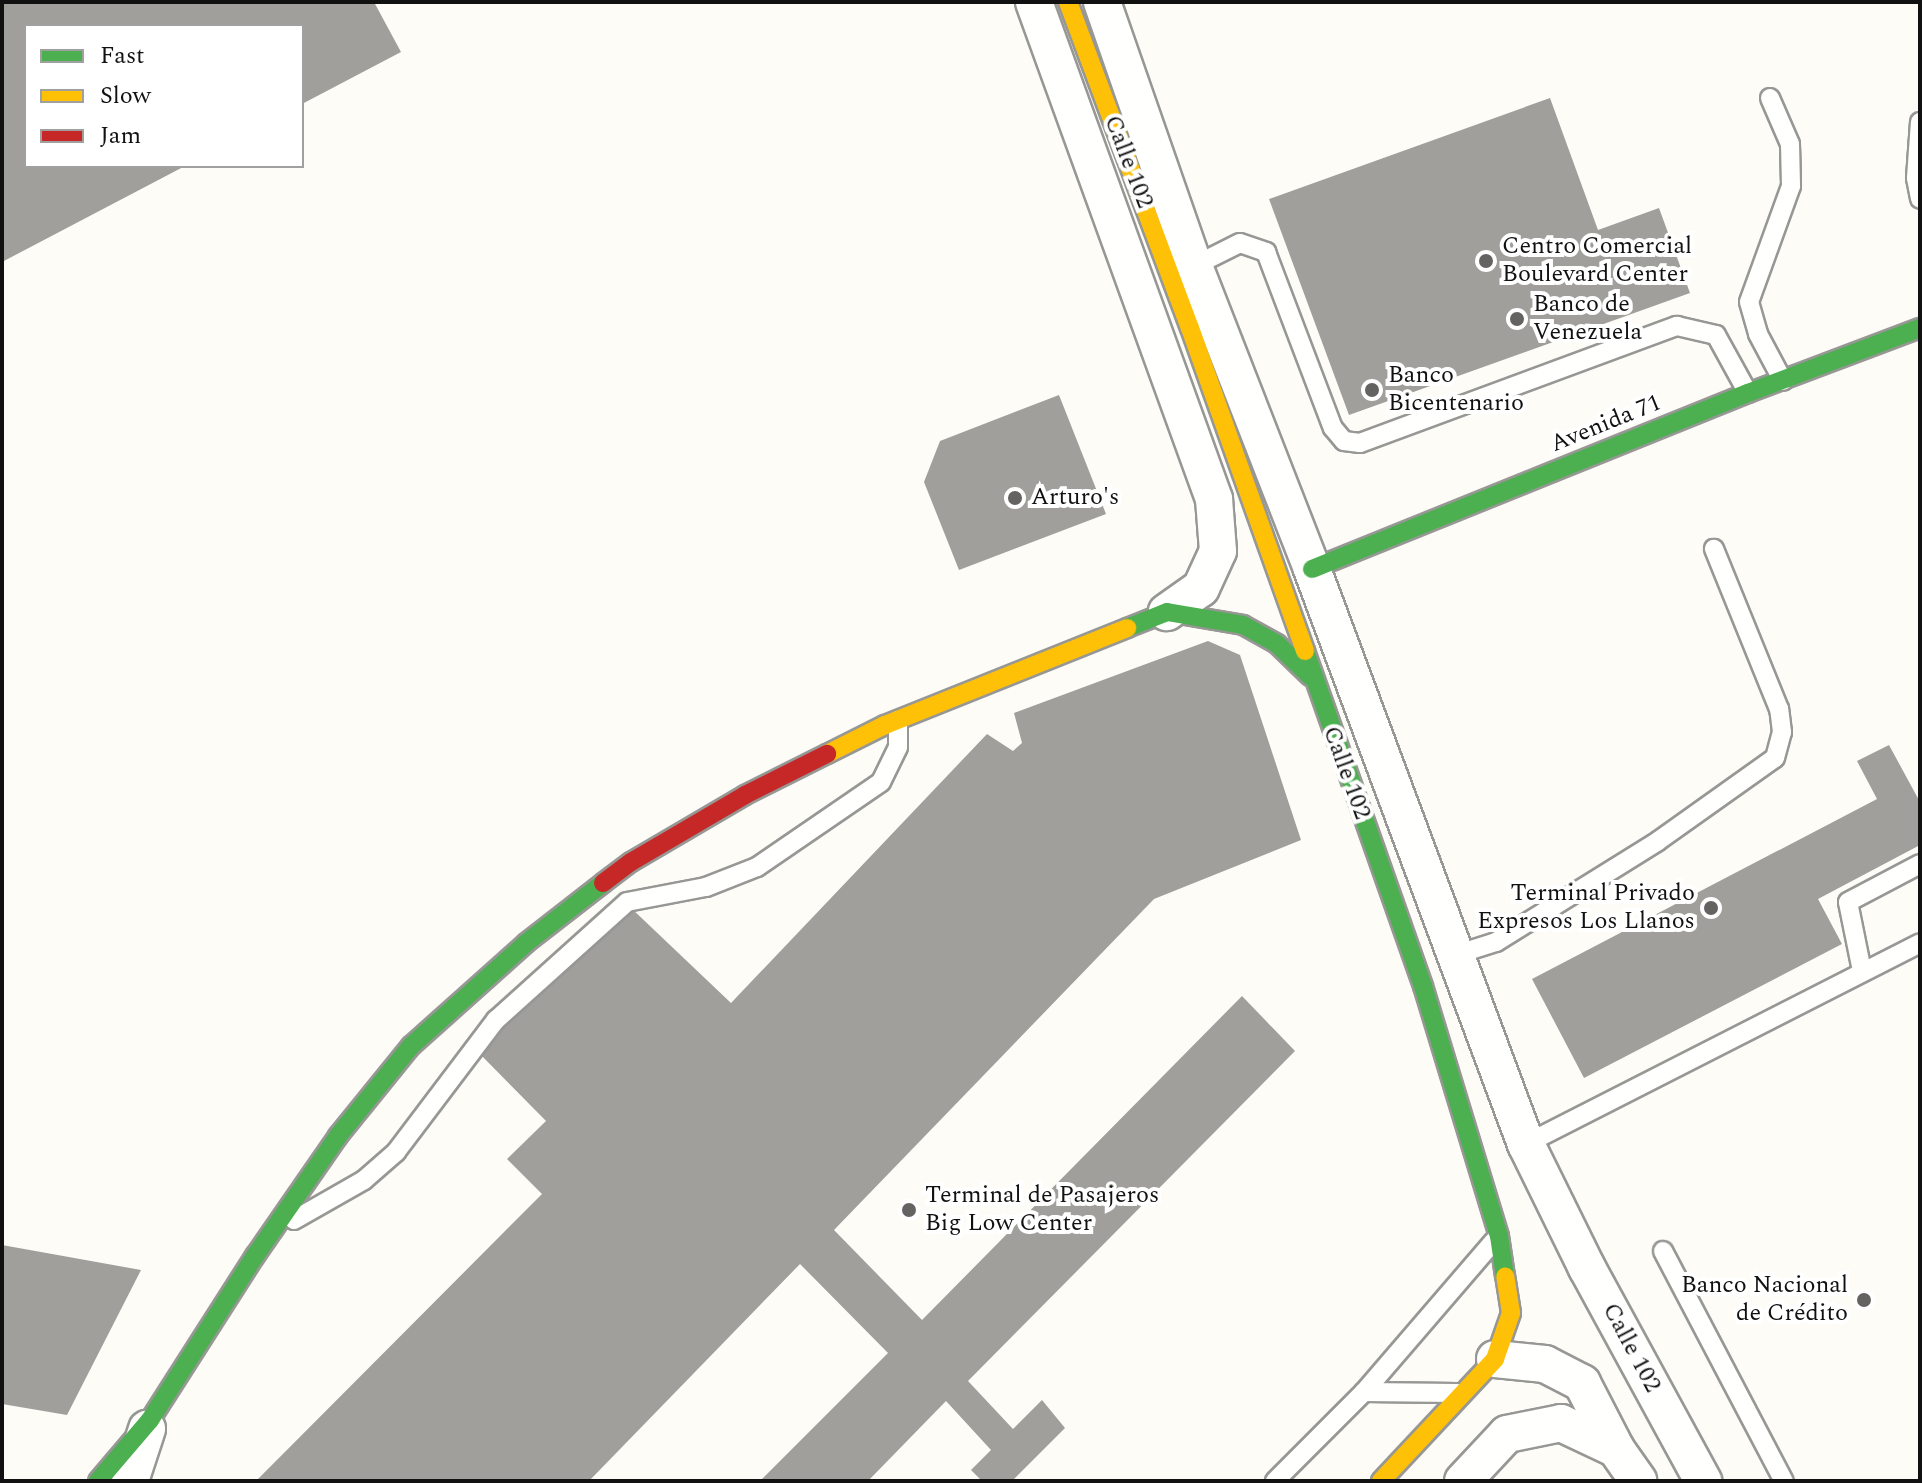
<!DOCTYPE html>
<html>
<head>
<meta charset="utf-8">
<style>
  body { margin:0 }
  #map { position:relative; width:1922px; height:1483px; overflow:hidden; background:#fdfcf7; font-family:Spectral,serif }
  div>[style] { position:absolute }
  .building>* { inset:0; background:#a19f9c }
  .roads { filter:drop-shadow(2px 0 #979795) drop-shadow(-2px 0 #979795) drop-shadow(0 2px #979795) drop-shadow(0 -2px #979795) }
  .lane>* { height:18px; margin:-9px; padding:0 9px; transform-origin:9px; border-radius:9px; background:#fffffe }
  .street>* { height:36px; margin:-18px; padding:0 18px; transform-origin:18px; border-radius:18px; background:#fffffe }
  .fast>* { height:18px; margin:-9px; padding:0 9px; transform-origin:9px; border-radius:9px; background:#4caf50 }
  .slow>* { height:18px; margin:-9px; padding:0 9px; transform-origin:9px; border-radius:9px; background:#ffc107 }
  .jam>* { height:18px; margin:-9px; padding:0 9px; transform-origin:9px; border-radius:9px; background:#c62828 }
  .dots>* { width:22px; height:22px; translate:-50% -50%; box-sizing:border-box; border:4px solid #fff; border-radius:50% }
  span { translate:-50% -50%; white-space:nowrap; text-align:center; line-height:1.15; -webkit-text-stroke:8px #fff; paint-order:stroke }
  .street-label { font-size:24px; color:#111 }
  .poi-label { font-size:24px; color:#111 }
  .left { translate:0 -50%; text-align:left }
  .right { translate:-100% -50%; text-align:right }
  .frame { position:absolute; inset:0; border:4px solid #111; pointer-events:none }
  .legend { position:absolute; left:24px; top:24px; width:280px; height:144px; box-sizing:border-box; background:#fff; border:2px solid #a0a0a0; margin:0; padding:10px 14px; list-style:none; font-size:24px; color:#111 }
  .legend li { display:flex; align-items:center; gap:16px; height:40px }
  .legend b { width:40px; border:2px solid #a0a0a0 }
</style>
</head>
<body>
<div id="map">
  <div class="building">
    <i style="clip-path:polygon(2px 2px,374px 2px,401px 52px,302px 104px,302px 26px,26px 26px,26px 166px,185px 166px,2px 262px)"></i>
    <i style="clip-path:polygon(1550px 98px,1598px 230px,1659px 208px,1690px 293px,1349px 415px,1269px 199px)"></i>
    <i style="clip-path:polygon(1059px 395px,1106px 514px,959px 570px,924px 482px,940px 441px)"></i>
    <i style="clip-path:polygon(1208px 641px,1240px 655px,1301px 840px,1154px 899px,834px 1230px,922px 1320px,1242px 996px,1295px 1051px,968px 1381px,1013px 1429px,1042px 1400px,1065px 1428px,1012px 1481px,982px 1481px,971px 1470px,991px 1450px,946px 1401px,868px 1481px,760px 1481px,888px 1353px,800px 1264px,589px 1481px,256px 1481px,542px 1194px,507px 1159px,546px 1121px,477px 1051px,630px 907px,731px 1003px,987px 734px,1013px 751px,1022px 743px,1014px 713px)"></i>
    <i style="clip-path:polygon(1889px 745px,1920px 802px,1920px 845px,1818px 899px,1842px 944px,1584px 1078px,1532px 979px,1877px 799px,1857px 761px)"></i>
    <i style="clip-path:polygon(2px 1245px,141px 1270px,67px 1415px,2px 1404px)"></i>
  </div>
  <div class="roads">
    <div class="lane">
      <i style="left:1770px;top:98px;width:50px;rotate:66.5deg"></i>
      <i style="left:1790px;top:144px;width:42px;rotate:88.6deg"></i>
      <i style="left:1791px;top:186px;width:123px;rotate:109.9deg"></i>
      <i style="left:1749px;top:302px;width:33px;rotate:74deg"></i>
      <i style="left:1758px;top:334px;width:53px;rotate:62deg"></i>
      <i style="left:1920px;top:122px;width:56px;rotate:94.1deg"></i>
      <i style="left:1916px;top:178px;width:21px;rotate:79deg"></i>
      <i style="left:1194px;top:266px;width:51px;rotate:-26.6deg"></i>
      <i style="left:1240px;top:243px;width:28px;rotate:19deg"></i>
      <i style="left:1266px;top:252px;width:188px;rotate:69.2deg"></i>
      <i style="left:1333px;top:428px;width:17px;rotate:50deg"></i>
      <i style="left:1344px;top:441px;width:16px;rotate:7deg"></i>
      <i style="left:1360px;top:443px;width:338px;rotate:-20.3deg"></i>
      <i style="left:1677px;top:326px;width:40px;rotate:13deg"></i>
      <i style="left:1716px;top:335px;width:66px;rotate:61.1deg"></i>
      <i style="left:1455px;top:955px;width:43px;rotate:-17.6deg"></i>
      <i style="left:1496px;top:942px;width:191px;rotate:-31.9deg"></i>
      <i style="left:1658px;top:841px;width:143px;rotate:-35.4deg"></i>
      <i style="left:1775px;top:758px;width:27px;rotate:-75deg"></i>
      <i style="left:1782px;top:732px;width:23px;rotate:-97deg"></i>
      <i style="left:1779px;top:709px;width:173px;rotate:-112.1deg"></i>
      <i style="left:1862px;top:971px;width:70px;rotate:-101.5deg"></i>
      <i style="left:1848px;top:902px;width:81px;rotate:-27.8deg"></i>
      <i style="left:1526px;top:1144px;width:442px;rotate:-27deg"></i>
      <i style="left:294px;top:1220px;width:81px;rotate:-29.7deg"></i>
      <i style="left:364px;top:1180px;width:43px;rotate:-41.2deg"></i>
      <i style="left:396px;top:1152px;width:166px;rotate:-52.9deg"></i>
      <i style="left:496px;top:1020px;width:176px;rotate:-42deg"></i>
      <i style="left:627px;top:902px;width:80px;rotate:-10.8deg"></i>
      <i style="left:706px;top:887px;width:55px;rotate:-21.4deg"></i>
      <i style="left:757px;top:867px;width:150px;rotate:-34.4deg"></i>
      <i style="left:881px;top:782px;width:39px;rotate:-64deg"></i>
      <i style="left:898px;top:747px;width:27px;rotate:-90deg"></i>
      <i style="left:1663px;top:1251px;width:260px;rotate:62.3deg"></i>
      <i style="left:1364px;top:1392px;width:93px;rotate:0.6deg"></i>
      <i style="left:1275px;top:1481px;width:126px;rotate:-45deg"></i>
      <i style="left:1364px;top:1392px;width:199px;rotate:-49.3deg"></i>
    </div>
    <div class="street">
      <i style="left:1034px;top:2px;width:529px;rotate:70.09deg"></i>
      <i style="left:1214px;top:499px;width:52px;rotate:85.6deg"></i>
      <i style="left:1218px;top:551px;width:41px;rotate:114.7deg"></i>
      <i style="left:1201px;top:588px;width:42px;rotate:144.8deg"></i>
      <i style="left:1102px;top:2px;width:280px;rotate:70.8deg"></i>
      <i style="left:1194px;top:266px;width:325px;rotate:68.7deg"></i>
      <i style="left:1312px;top:569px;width:614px;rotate:69.59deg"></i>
      <i style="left:1526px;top:1144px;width:138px;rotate:63.8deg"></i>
      <i style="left:1587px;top:1268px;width:243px;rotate:61.4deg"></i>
      <i style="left:1495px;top:1359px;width:50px;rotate:5.7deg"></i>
      <i style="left:1545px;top:1364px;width:42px;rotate:27.2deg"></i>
      <i style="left:1582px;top:1383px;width:74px;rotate:62.7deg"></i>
      <i style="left:1616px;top:1449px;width:39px;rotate:55deg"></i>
      <i style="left:130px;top:1481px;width:55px;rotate:-71.9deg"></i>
      <i style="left:1463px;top:1481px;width:64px;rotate:-46.9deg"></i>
      <i style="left:1507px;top:1434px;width:55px;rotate:-11.5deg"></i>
      <i style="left:1561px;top:1423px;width:61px;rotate:25.3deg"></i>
    </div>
    <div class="fast">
      <i style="left:1312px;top:569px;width:470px;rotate:-22deg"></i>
      <i style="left:1748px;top:393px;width:184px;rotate:-20.7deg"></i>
      <i style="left:1127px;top:628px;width:43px;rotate:-21.8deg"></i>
      <i style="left:1167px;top:612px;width:77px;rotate:9.7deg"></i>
      <i style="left:1243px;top:625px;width:39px;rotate:29deg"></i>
      <i style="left:1277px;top:644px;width:46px;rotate:44.1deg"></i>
      <i style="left:1305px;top:651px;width:355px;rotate:70.6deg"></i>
      <i style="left:1423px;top:986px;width:261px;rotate:73.1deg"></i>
      <i style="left:1499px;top:1236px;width:40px;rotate:81.5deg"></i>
      <i style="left:98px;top:1481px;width:80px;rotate:-49.6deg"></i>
      <i style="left:150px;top:1420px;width:195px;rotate:-57.4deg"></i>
      <i style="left:255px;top:1256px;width:146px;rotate:-55.3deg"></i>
      <i style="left:338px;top:1136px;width:116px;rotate:-51deg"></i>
      <i style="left:411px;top:1046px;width:154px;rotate:-41.8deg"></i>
      <i style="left:526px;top:943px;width:98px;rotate:-37.9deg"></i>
    </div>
    <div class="slow">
      <i style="left:1068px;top:2px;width:348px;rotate:69.5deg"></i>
      <i style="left:1190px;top:328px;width:343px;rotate:70.4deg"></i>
      <i style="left:827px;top:754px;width:65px;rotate:-26.6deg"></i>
      <i style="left:885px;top:725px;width:261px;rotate:-21.8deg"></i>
      <i style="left:1381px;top:1481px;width:167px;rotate:-46.9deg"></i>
      <i style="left:1495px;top:1359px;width:49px;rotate:-70.8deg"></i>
      <i style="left:1511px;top:1313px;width:37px;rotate:-99deg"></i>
    </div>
    <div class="jam">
      <i style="left:603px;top:883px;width:35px;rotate:-37deg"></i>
      <i style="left:631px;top:862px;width:132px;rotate:-30.4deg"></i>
      <i style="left:745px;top:795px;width:92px;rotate:-26.6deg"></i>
    </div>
  </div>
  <div class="dots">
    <i style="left:1486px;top:261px;background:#646362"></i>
    <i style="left:1517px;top:319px;background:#646362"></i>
    <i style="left:1372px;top:390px;background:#646362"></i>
    <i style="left:1015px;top:498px;background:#646362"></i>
    <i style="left:1711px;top:908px;background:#646362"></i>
    <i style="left:909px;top:1210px;background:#646362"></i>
    <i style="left:1864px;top:1300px;background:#646362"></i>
  </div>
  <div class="street-label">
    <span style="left:1128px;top:162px;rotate:69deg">Calle 102</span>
    <span style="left:1606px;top:424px;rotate:-22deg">Avenida 71</span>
    <span style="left:1346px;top:773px;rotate:70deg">Calle 102</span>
    <span style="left:1631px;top:1348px;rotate:62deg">Calle 102</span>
  </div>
  <div class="poi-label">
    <span class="left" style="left:1502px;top:261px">Centro Comercial<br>Boulevard Center</span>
    <span class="left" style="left:1533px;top:319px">Banco de<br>Venezuela</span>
    <span class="left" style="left:1388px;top:390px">Banco<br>Bicentenario</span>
    <span class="left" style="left:1031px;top:498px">Arturo's</span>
    <span class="right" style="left:1695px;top:908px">Terminal Privado<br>Expresos Los Llanos</span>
    <span class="left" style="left:925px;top:1210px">Terminal de Pasajeros<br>Big Low Center</span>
    <span class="right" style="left:1848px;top:1300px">Banco Nacional<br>de Crédito</span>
  </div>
  <div class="frame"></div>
  <ul class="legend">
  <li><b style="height:10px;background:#4caf50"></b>Fast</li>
  <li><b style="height:10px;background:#ffc107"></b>Slow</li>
  <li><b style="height:10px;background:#c62828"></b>Jam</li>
  </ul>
</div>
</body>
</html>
